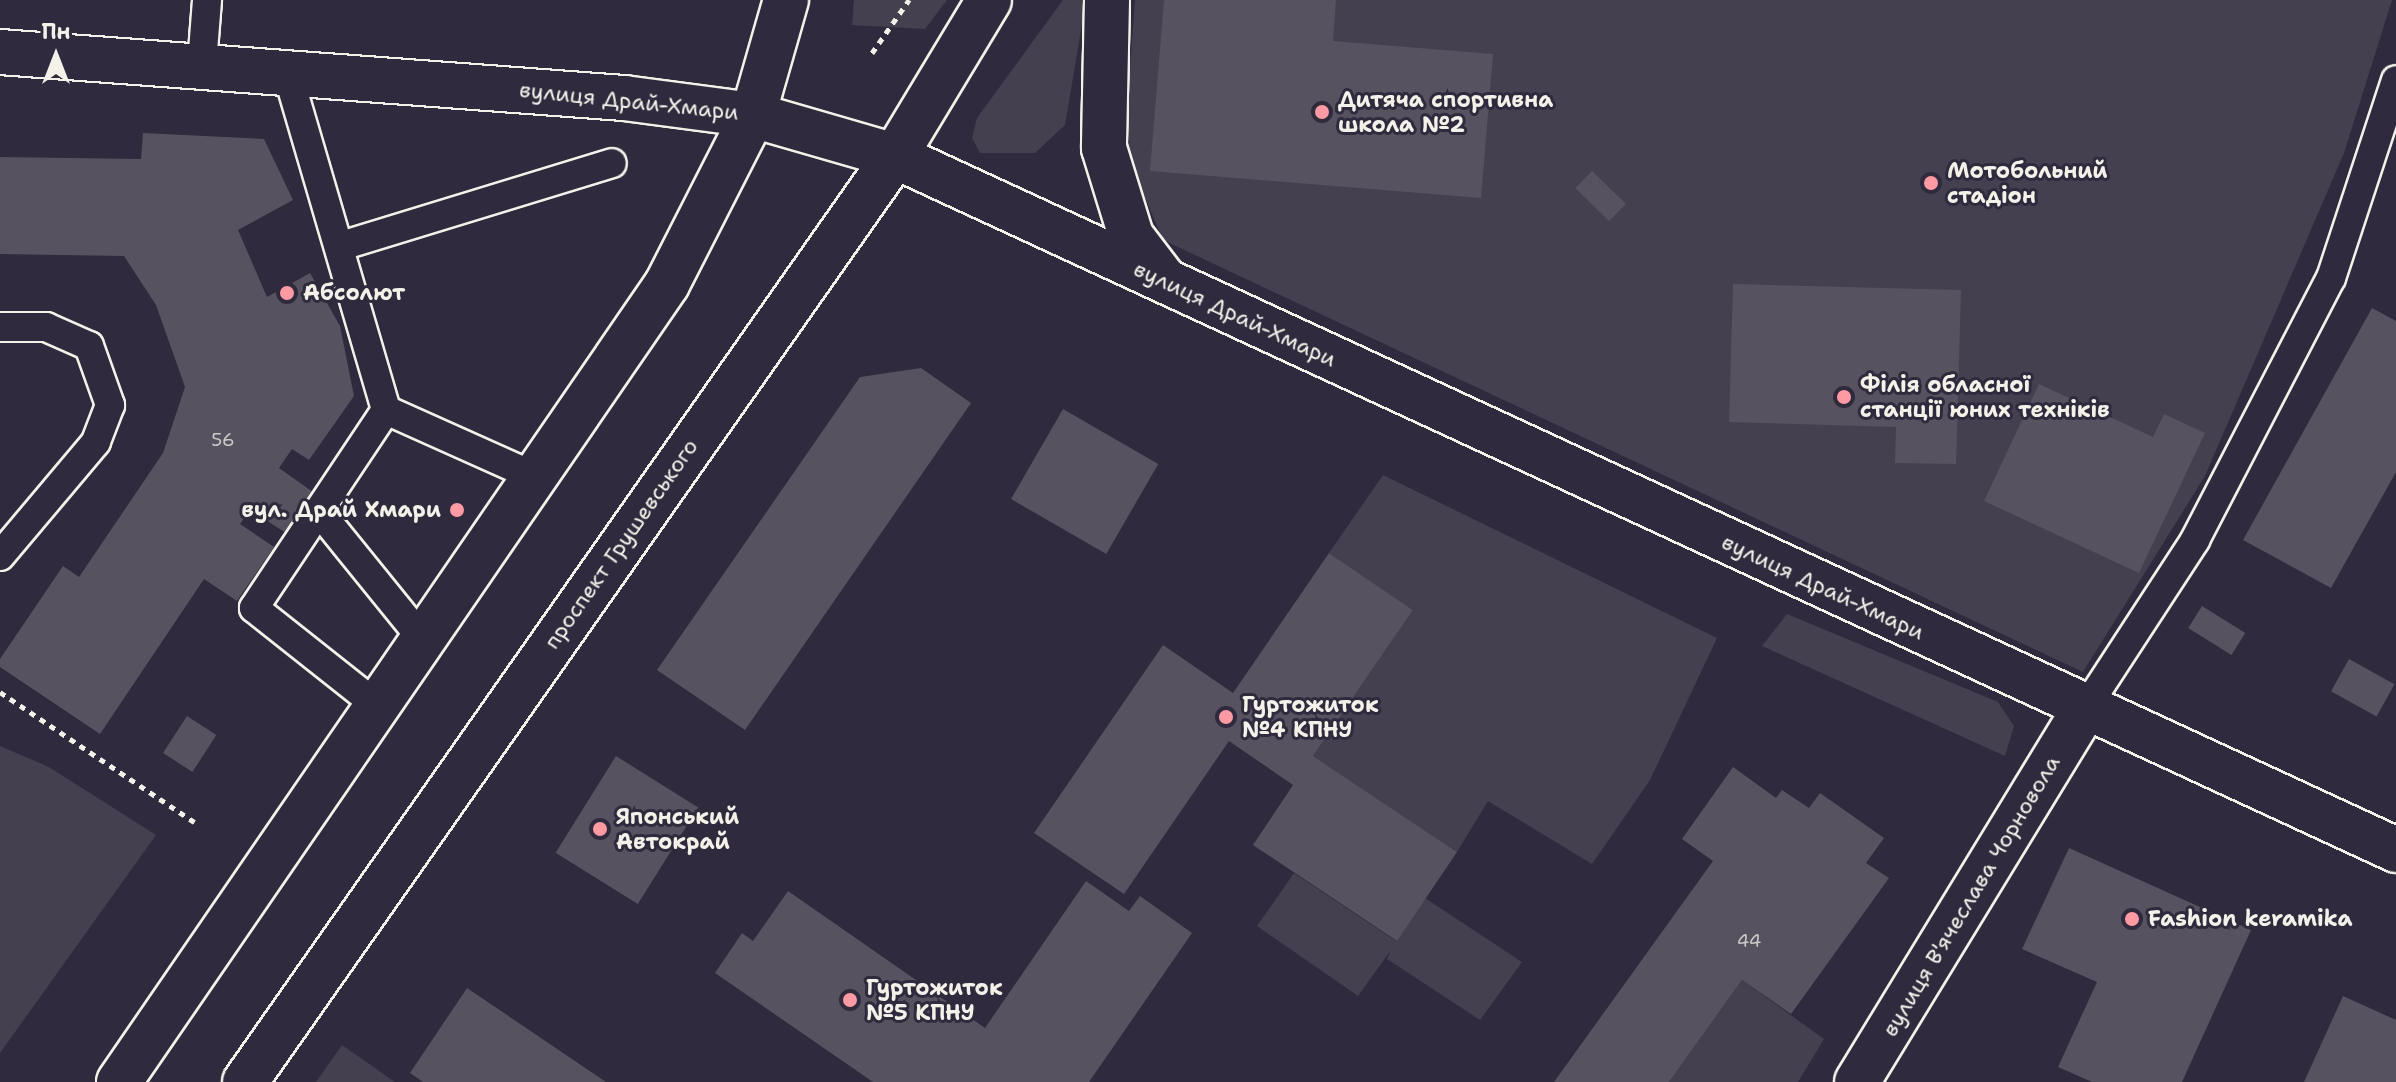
<!DOCTYPE html>
<html>
<head>
<meta charset="utf-8">
<style>
  body { margin:0 }
  #map { position:relative; width:2396px; height:1082px; overflow:hidden; background:#2f2a3d; font-family:"Shantell Sans",sans-serif }
  div>[style] { position:absolute }
  .green>* { inset:0; background:#454050 }
  .building>* { inset:0; background:#56525f; transform-origin:0 0 }
  .path>* { height:5px; margin-top:-2.5px; transform-origin:0; background:repeating-linear-gradient(90deg,#f4f1e8 0 6px,transparent 0 12px) }
  .roads { filter:drop-shadow(2px 0 #f4f1e8) drop-shadow(-2px 0 #f4f1e8) drop-shadow(0 2px #f4f1e8) drop-shadow(0 -2px #f4f1e8) }
  .service>* { height:28px; margin:-14px; padding:0 14px; transform-origin:14px; border-radius:14px; background:#2f2a3d }
  .minor>* { height:44px; margin:-22px; padding:0 22px; transform-origin:22px; border-radius:22px; background:#2f2a3d }
  .secondary>* { height:44px; margin:-22px; padding:0 22px; transform-origin:22px; border-radius:22px; background:#2f2a3d }
  .dots>* { width:22px; height:22px; translate:-50% -50%; box-sizing:border-box; border:4px solid #2f2a3d; border-radius:50% }
  span { translate:-50% -50%; white-space:nowrap; text-align:center; line-height:1.15; -webkit-text-stroke:6px #2f2a3d; paint-order:stroke }
  .number-label { font-size:18px; color:#ccc9c6 }
  .number-label span { -webkit-text-stroke-width:0 }
  .poi-label { font-size:22px; color:#f4f1e8; font-weight:700 }
  .left { translate:0 -50%; text-align:left }
  .right { translate:-100% -50%; text-align:right }
  .street-label { font-size:22px; color:#f4f1e8 }
  .north { position:absolute; left:16px; top:16px; width:80px; height:80px; -webkit-text-stroke:6px #2f2a3d; paint-order:stroke; rotate:0deg; font-size:22px; font-weight:700; line-height:32px; text-align:center; color:#f4f1e8 }
  .north::after { content:''; display:block; margin:auto; width:28px; height:36px; background:#f4f1e8; clip-path:polygon(50% 0,100% 100%,50% 72%,0 100%) }
</style>
</head>
<body>
<div id="map">
  <div class="green">
    <i style="clip-path:polygon(854px 0,947px 0,925px 29px,852px 25px)"></i>
    <i style="clip-path:polygon(1063px 0,1086px 0,1065px 125px,1035px 153px,980px 153px,972px 138px,977px 118px)"></i>
    <i style="clip-path:polygon(1135px 0,2392px 0,2344px 153px,2205px 476px,2083px 672px,1163px 240px,1124px 148px)"></i>
    <i style="clip-path:polygon(1383px 475px,1717px 638px,1650px 780px,1592px 864px,1488px 801px,1457px 852px,1313px 756px,1413px 610px,1329px 553px)"></i>
    <i style="clip-path:polygon(1787px 614px,1998px 702px,2014px 726px,2005px 756px,1762px 646px)"></i>
    <i style="clip-path:polygon(0 746px,49px 767px,156px 835px,0 1053px)"></i>
    <i style="clip-path:polygon(1294px 873px,1396px 941px,1425px 898px,1522px 962px,1480px 1020px,1387px 959px,1391px 950px,1358px 996px,1257px 926px)"></i>
    <i style="clip-path:polygon(1742px 980px,1824px 1039px,1798px 1082px,1669px 1082px)"></i>
    <i style="clip-path:polygon(342px 1045px,395px 1082px,316px 1082px)"></i>
  </div>
  <div class="building">
    <i style="clip-path:polygon(1164px 0,1336px 0,1333px 41px,1493px 54px,1481px 198px,1150px 171px)"></i>
    <i style="clip-path:polygon(143px 133px,264px 139px,293px 200px,238px 230px,267px 297px,310px 273px,340px 326px,354px 396px,309px 460px,292px 449px,279px 468px,313px 492px,286px 533px,250px 510px,240px 524px,274px 547px,237px 601px,204px 579px,100px 734px,0 667px,0 659px,63px 566px,79px 577px,163px 453px,185px 387px,156px 305px,124px 256px,0 254px,0 157px,141px 159px)"></i>
    <i style="left:1592px;top:171px;width:47px;height:24px;rotate:44deg"></i>
    <i style="clip-path:polygon(1733px 284px,1961px 290px,1956px 464px,1895px 463px,1896px 427px,1729px 422px)"></i>
    <i style="clip-path:polygon(2372px 308px,2396px 321px,2396px 472px,2331px 588px,2243px 540px)"></i>
    <i style="clip-path:polygon(921px 368px,971px 403px,745px 730px,657px 670px,860px 377px)"></i>
    <i style="clip-path:polygon(2039px 384px,2153px 437px,2164px 414px,2205px 433px,2139px 573px,1984px 501px)"></i>
    <i style="left:1063px;top:409px;width:110px;height:104px;rotate:30deg"></i>
    <i style="clip-path:polygon(1329px 553px,1413px 610px,1313px 756px,1457px 852px,1397px 941px,1253px 845px,1293px 785px,1229px 741px,1124px 894px,1034px 833px,1163px 645px,1233px 693px)"></i>
    <i style="left:2202px;top:606px;width:51px;height:26px;rotate:32deg"></i>
    <i style="left:2349px;top:659px;width:52px;height:37px;rotate:29deg"></i>
    <i style="left:187px;top:716px;width:35px;height:44px;rotate:33deg"></i>
    <i style="left:616px;top:756px;width:97px;height:114px;rotate:32deg"></i>
    <i style="clip-path:polygon(1733px 767px,1776px 798px,1782px 790px,1809px 808px,1820px 793px,1884px 838px,1866px 863px,1889px 878px,1791px 1014px,1742px 980px,1669px 1082px,1554px 1082px,1713px 861px,1682px 839px)"></i>
    <i style="clip-path:polygon(2069px 848px,2251px 930px,2182px 1082px,2092px 1082px,2058px 1067px,2097px 982px,2022px 949px)"></i>
    <i style="clip-path:polygon(1086px 881px,1129px 911px,1140px 896px,1192px 933px,1089px 1082px,873px 1082px,715px 973px,742px 933px,753px 941px,788px 891px,985px 1028px)"></i>
    <i style="clip-path:polygon(467px 988px,606px 1082px,423px 1082px,410px 1073px)"></i>
    <i style="clip-path:polygon(2343px 996px,2396px 1020px,2396px 1082px,2304px 1082px)"></i>
  </div>
  <div class="path">
    <i style="left:872px;top:53px;width:65px;rotate:-55.1deg"></i>
    <i style="left:0;top:692px;width:234px;rotate:33.8deg"></i>
  </div>
  <div class="roads">
    <div class="service">
      <i style="left:202px;top:64px;width:64px;rotate:-85.5deg"></i>
      <i style="left:287px;top:71px;width:353px;rotate:73.7deg"></i>
      <i style="left:386px;top:410px;width:238px;rotate:123.7deg"></i>
      <i style="left:254px;top:608px;width:159px;rotate:38.4deg"></i>
      <i style="left:341px;top:246px;width:283px;rotate:-17deg"></i>
      <i style="left:0;top:327px;width:46px"></i>
      <i style="left:46px;top:327px;width:47px;rotate:23.8deg"></i>
      <i style="left:89px;top:346px;width:63px;rotate:70.4deg"></i>
      <i style="left:110px;top:405px;width:40px;rotate:111deg"></i>
      <i style="left:96px;top:442px;width:149px;rotate:130.1deg"></i>
      <i style="left:386px;top:410px;width:167px;rotate:24.1deg"></i>
      <i style="left:322px;top:515px;width:164px;rotate:51deg"></i>
      <i style="left:2085px;top:709px;width:202px;rotate:-56.9deg"></i>
      <i style="left:2195px;top:540px;width:295px;rotate:-62.6deg"></i>
      <i style="left:2331px;top:278px;width:208px;rotate:-71.8deg"></i>
    </div>
    <div class="minor">
      <i style="left:1107px;top:0;width:148px;rotate:91.2deg"></i>
      <i style="left:1104px;top:148px;width:92px;rotate:72.9deg"></i>
      <i style="left:1131px;top:236px;width:53px;rotate:52.7deg"></i>
      <i style="left:0;top:52px;width:626px;rotate:4.22deg"></i>
      <i style="left:624px;top:98px;width:130px;rotate:7.5deg"></i>
      <i style="left:753px;top:115px;width:148px;rotate:16.1deg"></i>
      <i style="left:895px;top:156px;width:1654px;rotate:24.81deg"></i>
      <i style="left:1857px;top:1082px;width:437px;rotate:-58.6deg"></i>
    </div>
    <div class="secondary">
      <i style="left:119px;top:1082px;width:968px;rotate:-55.52deg"></i>
      <i style="left:667px;top:284px;width:190px;rotate:-63deg"></i>
      <i style="left:753px;top:115px;width:120px;rotate:-74deg"></i>
      <i style="left:245px;top:1082px;width:1131px;rotate:-54.93deg"></i>
      <i style="left:895px;top:156px;width:182px;rotate:-58.9deg"></i>
    </div>
  </div>
  <div class="dots">
    <i style="left:1322px;top:112px;background:#ff9aa2"></i>
    <i style="left:1931px;top:183px;background:#ff9aa2"></i>
    <i style="left:287px;top:293px;background:#ff9aa2"></i>
    <i style="left:1844px;top:397px;background:#ff9aa2"></i>
    <i style="left:457px;top:510px;background:#ff9aa2"></i>
    <i style="left:1226px;top:717px;background:#ff9aa2"></i>
    <i style="left:600px;top:829px;background:#ff9aa2"></i>
    <i style="left:2132px;top:919px;background:#ff9aa2"></i>
    <i style="left:850px;top:1000px;background:#ff9aa2"></i>
  </div>
  <div class="number-label">
    <span style="left:223px;top:440px">56</span>
    <span style="left:1749px;top:941px">44</span>
  </div>
  <div class="poi-label">
    <span class="left" style="left:1338px;top:112px">Дитяча спортивна<br>школа №2</span>
    <span class="left" style="left:1947px;top:183px">Мотобольний<br>стадіон</span>
    <span class="left" style="left:303px;top:293px">Абсолют</span>
    <span class="left" style="left:1860px;top:397px">Філія обласної<br>станції юних техніків</span>
    <span class="right" style="left:441px;top:510px">вул. Драй Хмари</span>
    <span class="left" style="left:1242px;top:717px">Гуртожиток<br>№4 КПНУ</span>
    <span class="left" style="left:616px;top:829px">Японський<br>Автокрай</span>
    <span class="left" style="left:2148px;top:919px">Fashion keramika</span>
    <span class="left" style="left:866px;top:1000px">Гуртожиток<br>№5 КПНУ</span>
  </div>
  <div class="street-label">
    <span style="left:629px;top:101px;rotate:6deg">вулиця Драй-Хмари</span>
    <span style="left:1235px;top:314px;rotate:25deg">вулиця Драй-Хмари</span>
    <span style="left:621px;top:544px;rotate:-55deg">проспект Грушевського</span>
    <span style="left:1823px;top:587px;rotate:25deg">вулиця Драй-Хмари</span>
    <span style="left:1971px;top:896px;rotate:-59deg">вулиця В'ячеслава Чорновола</span>
  </div>
  <div class="north">Пн</div>
</div>
</body>
</html>
